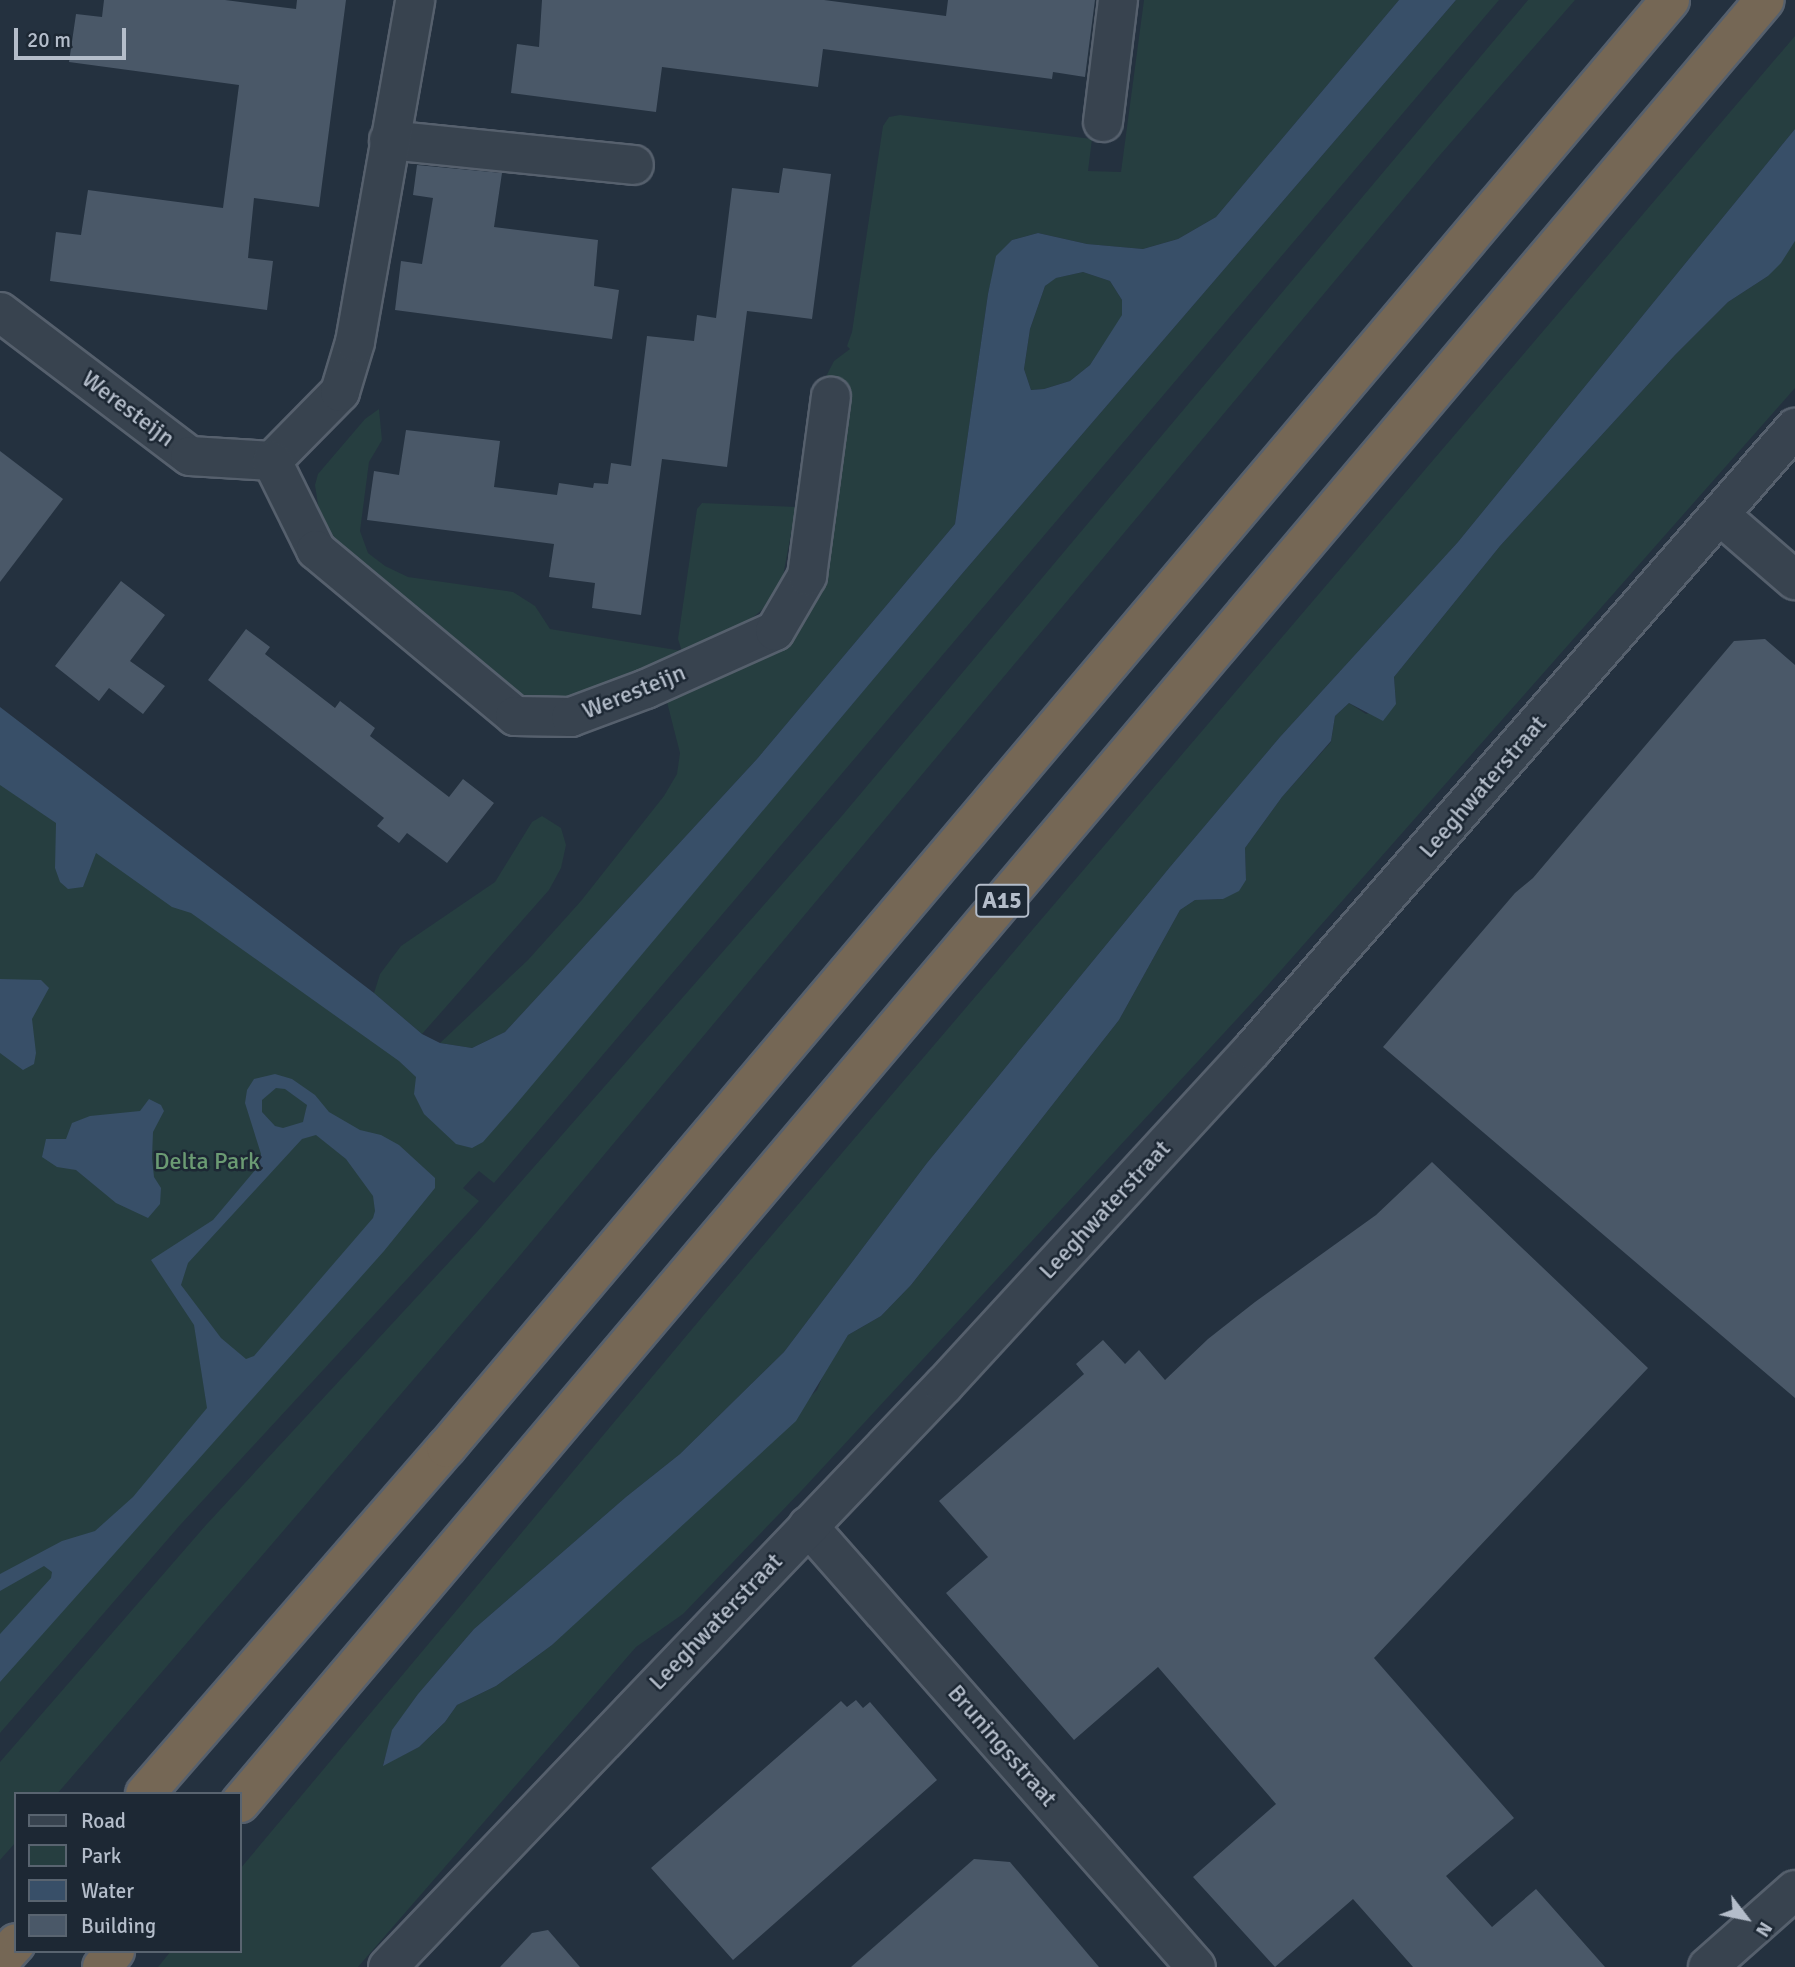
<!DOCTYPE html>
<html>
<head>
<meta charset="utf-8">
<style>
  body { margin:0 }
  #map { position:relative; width:1795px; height:1967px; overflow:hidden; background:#24313f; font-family:Signika,sans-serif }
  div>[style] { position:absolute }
  .green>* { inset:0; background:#263e40 }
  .water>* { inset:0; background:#384f68 }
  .building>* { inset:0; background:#4a5868 }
  .roads { filter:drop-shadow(2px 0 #56606d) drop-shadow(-2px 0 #56606d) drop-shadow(0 2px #56606d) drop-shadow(0 -2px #56606d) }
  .street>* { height:38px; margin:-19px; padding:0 19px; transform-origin:19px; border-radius:19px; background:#38434f }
  .highway>* { height:38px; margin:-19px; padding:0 19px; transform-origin:19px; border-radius:19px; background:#756755 }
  span { translate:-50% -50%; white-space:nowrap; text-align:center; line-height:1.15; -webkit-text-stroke:5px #1d2834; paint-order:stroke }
  .shield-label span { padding:2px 5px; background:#1d2834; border:2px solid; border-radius:5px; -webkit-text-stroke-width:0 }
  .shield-label { font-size:23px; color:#b4bdca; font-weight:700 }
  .street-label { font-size:24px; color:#b4bdca }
  .park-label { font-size:24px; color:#6b9b73 }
  .legend { position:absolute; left:14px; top:1792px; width:228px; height:161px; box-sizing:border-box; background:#1d2834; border:2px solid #596470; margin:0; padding:9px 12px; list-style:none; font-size:21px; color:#b4bdca }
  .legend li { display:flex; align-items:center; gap:14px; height:35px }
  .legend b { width:35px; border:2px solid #596470 }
  .north { position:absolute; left:1711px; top:1883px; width:70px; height:70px; -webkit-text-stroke:5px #1d2834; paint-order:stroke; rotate:122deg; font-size:19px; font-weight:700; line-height:28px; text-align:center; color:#b4bdca }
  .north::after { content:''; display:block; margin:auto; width:24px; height:32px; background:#b4bdca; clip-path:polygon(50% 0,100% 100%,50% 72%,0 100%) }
  .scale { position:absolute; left:14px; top:28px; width:112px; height:32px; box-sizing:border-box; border:4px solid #b4bdca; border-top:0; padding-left:9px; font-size:21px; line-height:24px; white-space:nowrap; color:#b4bdca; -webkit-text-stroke:5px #1d2834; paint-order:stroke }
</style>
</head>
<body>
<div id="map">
  <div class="green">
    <i style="clip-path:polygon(1144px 0,1399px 0,1216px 217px,1178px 239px,1143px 249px,1087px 244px,1038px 233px,1012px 240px,997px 256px,988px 294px,955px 524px,757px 759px,505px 1032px,472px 1048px,440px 1043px,528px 960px,581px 901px,664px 796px,677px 774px,680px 753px,667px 702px,762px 654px,786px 635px,820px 388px,834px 361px,850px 349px,847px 346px,852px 332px,883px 126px,889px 117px,900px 115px,1092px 139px,1088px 171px,1121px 172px)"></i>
    <i style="clip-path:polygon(1456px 0,1499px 0,494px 1183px,479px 1171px,463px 1188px,479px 1201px,181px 1524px,0 1733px,0 733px,500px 1122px,961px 575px)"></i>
    <i style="clip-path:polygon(1528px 0,1575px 0,1440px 155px,517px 1259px,57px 1794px,16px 1794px,16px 1842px,0 1860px,0 1762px,206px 1525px,476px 1233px,841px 817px)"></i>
    <i style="clip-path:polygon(1795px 36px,1795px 129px,1458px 542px,1280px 737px,1170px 867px,927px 1163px,784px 1352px,680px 1454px,626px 1497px,474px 1629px,418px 1694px,393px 1730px,383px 1765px,419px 1747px,445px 1722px,457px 1705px,496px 1686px,552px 1645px,817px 1390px,829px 1361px,848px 1335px,881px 1316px,911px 1285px,1119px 1020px,1180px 910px,1195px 900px,1223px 899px,1246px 880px,1245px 848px,1282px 797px,1331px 742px,1335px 716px,1349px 703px,1366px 714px,1396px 704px,1394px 677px,1500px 546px,1675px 355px,1728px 302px,1768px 276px,1795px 241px,1795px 388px,1260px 994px,804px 1488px,683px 1614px,636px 1647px,358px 1967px,158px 1967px,171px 1951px,240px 1951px,240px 1869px,708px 1310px)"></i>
    <i style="clip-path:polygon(1083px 272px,1110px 281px,1122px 300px,1123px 315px,1090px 365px,1070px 381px,1044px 389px,1031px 390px,1024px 369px,1030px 329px,1045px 286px,1055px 278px)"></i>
    <i style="clip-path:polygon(379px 409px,382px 440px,369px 462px,360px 531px,368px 553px,385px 566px,408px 577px,513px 592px,535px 606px,550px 629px,682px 651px,678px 639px,697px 509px,702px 503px,796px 507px,783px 576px,764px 608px,744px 625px,683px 652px,567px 701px,543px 703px,519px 695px,353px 560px,329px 535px,319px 511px,315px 485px,318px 474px,365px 419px)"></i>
    <i style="clip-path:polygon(542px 816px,561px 828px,566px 845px,561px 868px,549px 890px,422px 1034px,374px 993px,380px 974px,401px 946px,495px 882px,532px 822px)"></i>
  </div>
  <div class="water">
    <i style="clip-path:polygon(evenodd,1399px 0,1456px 0,961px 575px,512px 1109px,483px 1142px,472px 1148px,456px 1144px,424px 1114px,414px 1094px,416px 1077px,399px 1061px,191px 913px,172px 907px,96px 853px,83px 887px,68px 889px,60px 882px,55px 868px,56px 823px,0 785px,0 707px,374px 993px,422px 1034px,440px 1043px,472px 1048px,505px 1032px,757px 759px,955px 524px,988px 294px,996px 256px,1012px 240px,1038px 233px,1087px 244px,1143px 249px,1178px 239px,1216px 217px,1399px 0,1083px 272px,1110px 281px,1122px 300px,1122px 315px,1090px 365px,1070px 381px,1044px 389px,1031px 390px,1024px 369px,1030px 329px,1045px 286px,1056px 278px,1083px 272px)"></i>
    <i style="clip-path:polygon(1795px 129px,1795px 241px,1781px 263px,1768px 276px,1728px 302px,1675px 355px,1500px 546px,1394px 677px,1396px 704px,1383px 721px,1349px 703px,1335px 716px,1331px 741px,1282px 797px,1245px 848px,1246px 880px,1239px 891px,1223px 899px,1195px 900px,1180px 910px,1119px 1020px,911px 1285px,881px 1316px,848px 1335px,796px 1421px,552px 1645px,496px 1686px,457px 1705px,445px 1722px,419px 1747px,383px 1766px,392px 1730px,418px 1694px,474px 1629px,626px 1497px,680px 1454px,784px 1352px,927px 1163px,1170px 867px,1280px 737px,1458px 542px)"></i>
    <i style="clip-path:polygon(0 979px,41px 980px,49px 988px,32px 1019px,36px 1053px,34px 1064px,23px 1070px,0 1053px)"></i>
    <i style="clip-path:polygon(evenodd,275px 1074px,292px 1079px,315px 1095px,329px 1112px,360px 1130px,381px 1135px,399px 1145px,435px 1178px,435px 1188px,384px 1251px,0 1682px,0 1634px,51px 1578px,52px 1572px,44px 1566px,0 1591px,0 1574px,62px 1541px,95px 1531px,133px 1497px,207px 1408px,194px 1325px,151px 1260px,213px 1220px,256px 1169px,261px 1154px,245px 1103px,247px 1090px,254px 1079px,275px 1074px,276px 1088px,285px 1089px,307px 1105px,303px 1122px,283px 1128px,275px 1126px,262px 1112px,262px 1100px,276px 1088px,275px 1074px,316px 1135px,346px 1159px,373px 1196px,375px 1211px,373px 1218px,254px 1356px,246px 1359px,221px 1338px,181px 1285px,188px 1263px,302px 1139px,316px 1135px)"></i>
    <i style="clip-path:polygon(149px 1099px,161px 1105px,164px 1111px,153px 1132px,152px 1158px,154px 1177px,161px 1188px,160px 1204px,148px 1218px,116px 1203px,76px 1170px,57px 1167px,42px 1157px,46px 1139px,66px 1139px,72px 1123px,90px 1116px,140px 1111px)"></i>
  </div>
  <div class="building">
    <i style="clip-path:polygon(104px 0,225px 0,296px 9px,297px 0,346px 0,319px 207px,254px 198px,248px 258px,273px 261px,267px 310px,50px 281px,56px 232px,81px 235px,88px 190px,223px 208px,239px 85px,69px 62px,76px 14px,102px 17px)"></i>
    <i style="clip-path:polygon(542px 0,824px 0,946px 16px,948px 0,1095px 0,1085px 77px,1053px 72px,1052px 79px,823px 49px,818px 87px,662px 67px,656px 112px,511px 93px,517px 44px,539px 47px)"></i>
    <i style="clip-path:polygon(417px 165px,502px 173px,494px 227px,598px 240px,594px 286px,619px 290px,612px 339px,395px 310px,401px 261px,422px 264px,433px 198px,413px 195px)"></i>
    <i style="clip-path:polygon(783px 168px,831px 174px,812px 319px,747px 311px,727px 467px,662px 459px,641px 615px,592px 608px,595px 583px,549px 577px,554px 544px,367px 520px,374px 471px,399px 475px,406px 430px,500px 441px,494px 487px,557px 495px,559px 483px,593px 488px,594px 483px,608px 484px,611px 463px,631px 466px,647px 336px,694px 341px,697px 315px,716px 318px,732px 188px,779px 193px)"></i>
    <i style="clip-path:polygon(0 451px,63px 499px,0 582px)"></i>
    <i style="clip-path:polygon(121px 581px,165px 615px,130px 661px,165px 686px,143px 714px,109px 688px,99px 701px,55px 666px)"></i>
    <i style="clip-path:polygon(246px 629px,270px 647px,265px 654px,335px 708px,340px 701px,375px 728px,370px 736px,449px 797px,463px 779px,494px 803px,447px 863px,407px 833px,399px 843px,377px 826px,384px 818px,208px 680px)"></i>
    <i style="clip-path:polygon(1765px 639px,1795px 665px,1795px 1398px,1383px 1047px,1515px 893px,1533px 878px,1734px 641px)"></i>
    <i style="clip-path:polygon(1432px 1162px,1648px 1368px,1374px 1658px,1514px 1818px,1446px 1876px,1492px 1927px,1536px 1889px,1605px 1967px,1413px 1967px,1353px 1899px,1275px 1967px,1193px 1877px,1276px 1804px,1158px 1667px,1074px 1740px,946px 1593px,988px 1557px,939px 1501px,1084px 1374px,1076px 1364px,1103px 1340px,1125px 1364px,1139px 1350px,1165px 1380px,1208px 1339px,1255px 1302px,1376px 1215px)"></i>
    <i style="clip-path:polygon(856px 1700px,863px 1708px,870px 1702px,937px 1780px,733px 1960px,651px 1868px,841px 1701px,847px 1707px)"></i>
    <i style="clip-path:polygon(974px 1859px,1010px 1862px,1099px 1967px,851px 1967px)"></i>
    <i style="clip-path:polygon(548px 1930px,580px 1967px,500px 1967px,532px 1933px)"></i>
  </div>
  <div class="roads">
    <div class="street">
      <i style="left:1103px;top:122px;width:123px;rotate:-83deg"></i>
      <i style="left:389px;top:140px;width:246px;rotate:5.8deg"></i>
      <i style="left:0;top:312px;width:238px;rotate:37.2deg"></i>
      <i style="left:190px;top:456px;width:82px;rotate:3.5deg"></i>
      <i style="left:272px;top:461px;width:97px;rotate:-45.4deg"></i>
      <i style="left:340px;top:392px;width:52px;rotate:-73.3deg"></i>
      <i style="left:355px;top:342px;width:347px;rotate:-80deg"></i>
      <i style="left:272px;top:461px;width:99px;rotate:63.7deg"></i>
      <i style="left:316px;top:550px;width:259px;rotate:39.8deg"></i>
      <i style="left:515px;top:716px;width:56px;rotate:1deg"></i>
      <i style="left:571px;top:717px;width:80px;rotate:-20.5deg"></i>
      <i style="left:646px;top:689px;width:141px;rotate:-24.2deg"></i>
      <i style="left:775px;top:631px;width:64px;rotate:-59.8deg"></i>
      <i style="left:807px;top:576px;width:181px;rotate:-82.4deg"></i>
      <i style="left:1721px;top:516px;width:98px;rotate:40.9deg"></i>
      <i style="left:808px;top:1526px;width:587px;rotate:48.66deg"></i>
      <i style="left:388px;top:1967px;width:805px;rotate:-46.31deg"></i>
      <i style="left:944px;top:1385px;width:455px;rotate:-47.4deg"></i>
      <i style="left:1252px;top:1050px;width:826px;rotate:-48.88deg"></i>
      <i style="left:1708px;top:1967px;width:116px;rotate:-41.5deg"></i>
    </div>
    <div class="highway">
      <i style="left:145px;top:1794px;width:459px;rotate:-49deg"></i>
      <i style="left:446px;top:1448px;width:1896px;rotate:-49.79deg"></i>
      <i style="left:240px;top:1803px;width:2361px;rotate:-49.78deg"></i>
      <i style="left:0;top:1961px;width:24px;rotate:-48deg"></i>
      <i style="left:102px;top:1967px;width:21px;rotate:-51deg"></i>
    </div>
  </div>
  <div class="shield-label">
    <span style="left:1002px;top:901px">A15</span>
  </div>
  <div class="street-label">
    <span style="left:128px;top:409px;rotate:37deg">Weresteijn</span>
    <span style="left:634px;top:692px;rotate:-22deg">Weresteijn</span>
    <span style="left:1483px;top:787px;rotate:-49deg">Leeghwaterstraat</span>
    <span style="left:1105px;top:1210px;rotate:-47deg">Leeghwaterstraat</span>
    <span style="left:716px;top:1622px;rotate:-46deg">Leeghwaterstraat</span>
    <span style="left:1002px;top:1746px;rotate:49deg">Bruningsstraat</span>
  </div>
  <div class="park-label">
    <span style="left:207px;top:1162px">Delta Park</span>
  </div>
  <ul class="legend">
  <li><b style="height:9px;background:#38434f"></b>Road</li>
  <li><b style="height:19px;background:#263e40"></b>Park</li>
  <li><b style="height:19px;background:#384f68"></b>Water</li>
  <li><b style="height:19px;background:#4a5868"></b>Building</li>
  </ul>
  <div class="north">N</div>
  <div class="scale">20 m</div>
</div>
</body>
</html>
